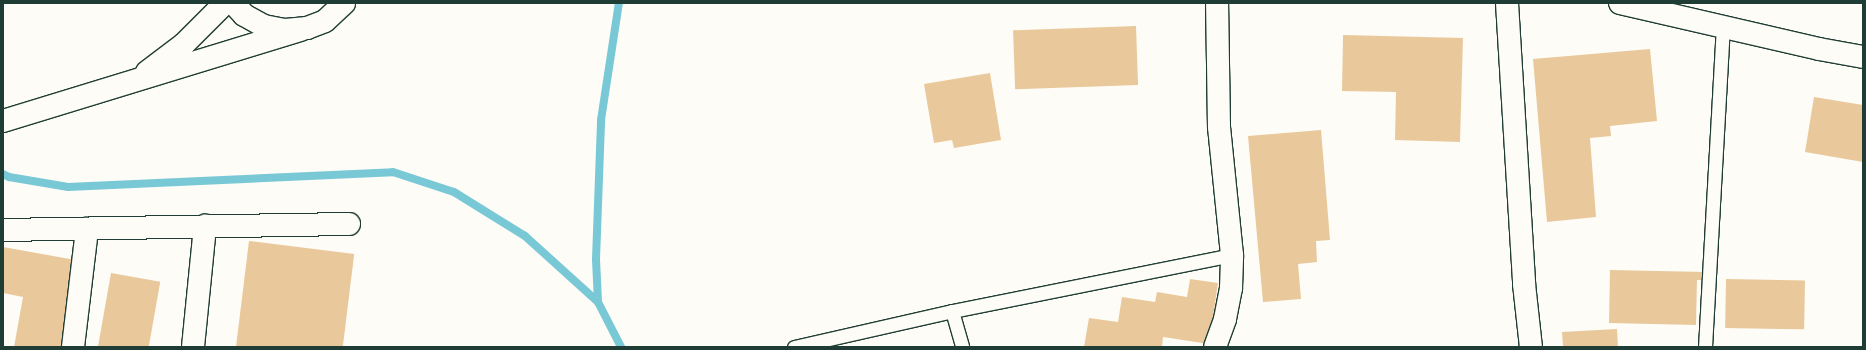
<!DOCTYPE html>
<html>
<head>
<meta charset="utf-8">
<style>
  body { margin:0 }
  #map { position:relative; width:1866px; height:350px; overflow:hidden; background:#fdfcf7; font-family:Pangolin,sans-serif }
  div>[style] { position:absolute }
  .stream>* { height:8px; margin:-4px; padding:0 4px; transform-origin:4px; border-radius:4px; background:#79c8d5 }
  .building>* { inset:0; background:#e9c99b; transform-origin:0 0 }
  .roads { filter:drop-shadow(1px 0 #1f3d34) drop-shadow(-1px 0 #1f3d34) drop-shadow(0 1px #1f3d34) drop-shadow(0 -1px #1f3d34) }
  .service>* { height:13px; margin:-6.5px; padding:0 6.5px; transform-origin:6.5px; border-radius:6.5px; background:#fdfcf7 }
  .minor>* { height:22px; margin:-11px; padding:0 11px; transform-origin:11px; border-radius:11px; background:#fdfcf7 }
  .secondary>* { height:22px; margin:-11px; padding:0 11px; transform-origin:11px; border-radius:11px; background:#fdfcf7 }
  span { translate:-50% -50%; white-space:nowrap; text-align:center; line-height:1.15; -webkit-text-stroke:3.5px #fdfcf7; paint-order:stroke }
  .frame { position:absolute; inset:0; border:4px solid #1f3d34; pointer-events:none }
</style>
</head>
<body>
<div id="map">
  <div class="stream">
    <i style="left:3px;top:174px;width:7px;rotate:27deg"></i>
    <i style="left:9px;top:177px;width:60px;rotate:9.6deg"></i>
    <i style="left:68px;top:187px;width:325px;rotate:-2.6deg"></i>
    <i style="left:393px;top:172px;width:64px;rotate:18.2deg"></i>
    <i style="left:454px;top:192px;width:84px;rotate:31.8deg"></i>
    <i style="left:525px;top:236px;width:98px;rotate:42.1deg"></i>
    <i style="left:598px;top:302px;width:51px;rotate:62.9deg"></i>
    <i style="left:598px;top:302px;width:43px;rotate:-92.7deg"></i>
    <i style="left:596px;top:259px;width:139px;rotate:-87.9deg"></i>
    <i style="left:601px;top:120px;width:118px;rotate:-81.3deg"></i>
  </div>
  <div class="building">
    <i style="left:1136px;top:26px;width:59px;height:123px;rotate:88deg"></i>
    <i style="clip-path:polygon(1343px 35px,1463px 38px,1460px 142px,1395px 140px,1396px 92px,1342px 91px)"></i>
    <i style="clip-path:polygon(1650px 49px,1657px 121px,1610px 126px,1611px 136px,1590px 138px,1596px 217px,1547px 222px,1533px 59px)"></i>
    <i style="clip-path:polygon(990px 73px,1001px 140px,954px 148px,952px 140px,934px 143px,924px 84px)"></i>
    <i style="clip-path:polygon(1814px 97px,1863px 105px,1863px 162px,1805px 152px)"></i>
    <i style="clip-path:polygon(1321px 130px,1330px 240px,1316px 241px,1317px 262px,1298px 264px,1301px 299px,1263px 302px,1248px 136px)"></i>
    <i style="left:249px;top:241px;width:106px;height:107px;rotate:7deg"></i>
    <i style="clip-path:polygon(3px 247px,81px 261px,66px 347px,14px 347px,23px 297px,3px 293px)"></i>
    <i style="clip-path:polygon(1610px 270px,1705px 272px,1705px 280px,1697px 280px,1696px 325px,1609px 323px)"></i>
    <i style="left:111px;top:273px;width:50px;height:75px;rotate:10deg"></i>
    <i style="clip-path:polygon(1190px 279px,1218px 283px,1209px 344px,1163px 337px,1162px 347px,1084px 347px,1089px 318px,1118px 322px,1122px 297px,1155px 302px,1157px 292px,1187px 297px)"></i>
    <i style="left:1726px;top:279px;width:79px;height:49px;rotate:1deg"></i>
    <i style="clip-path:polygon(1617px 329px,1618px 347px,1563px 347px,1562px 332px)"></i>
  </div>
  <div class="roads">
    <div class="service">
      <i style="left:952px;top:311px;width:37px;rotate:74deg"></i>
      <i style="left:794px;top:347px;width:162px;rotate:-12.8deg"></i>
      <i style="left:952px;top:311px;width:286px;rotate:-11.3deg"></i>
      <i style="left:1705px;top:347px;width:322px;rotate:-86.8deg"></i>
    </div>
    <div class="minor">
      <i style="left:1507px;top:3px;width:282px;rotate:86.5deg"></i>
      <i style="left:1524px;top:284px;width:63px;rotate:83.7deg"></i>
      <i style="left:147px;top:72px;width:46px;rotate:-37.1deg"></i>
      <i style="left:184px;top:44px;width:58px;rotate:-45deg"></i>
      <i style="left:3px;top:121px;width:311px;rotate:-17deg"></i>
      <i style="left:3px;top:230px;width:346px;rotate:-1deg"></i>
      <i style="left:73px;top:347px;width:119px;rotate:-83.2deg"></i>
      <i style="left:193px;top:347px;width:122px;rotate:-84.3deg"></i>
      <i style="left:1215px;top:347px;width:30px;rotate:-70deg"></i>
      <i style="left:1225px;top:319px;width:32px;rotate:-79deg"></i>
      <i style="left:1231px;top:288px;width:33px;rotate:-88deg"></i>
      <i style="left:1232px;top:255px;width:129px;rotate:-95.8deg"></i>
      <i style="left:1219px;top:127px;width:124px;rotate:-90.9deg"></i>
    </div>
    <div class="secondary">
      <i style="left:233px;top:3px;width:16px;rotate:47deg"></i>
      <i style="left:244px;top:15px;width:23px;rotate:29deg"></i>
      <i style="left:264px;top:26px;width:21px;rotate:11deg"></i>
      <i style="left:285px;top:30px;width:22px;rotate:-5deg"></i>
      <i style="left:307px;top:28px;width:19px;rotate:-21deg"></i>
      <i style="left:325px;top:21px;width:26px;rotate:-43deg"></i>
      <i style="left:1620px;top:3px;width:204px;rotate:13deg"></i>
      <i style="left:1819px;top:49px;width:45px;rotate:10.3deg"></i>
    </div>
  </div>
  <div class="frame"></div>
</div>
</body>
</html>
